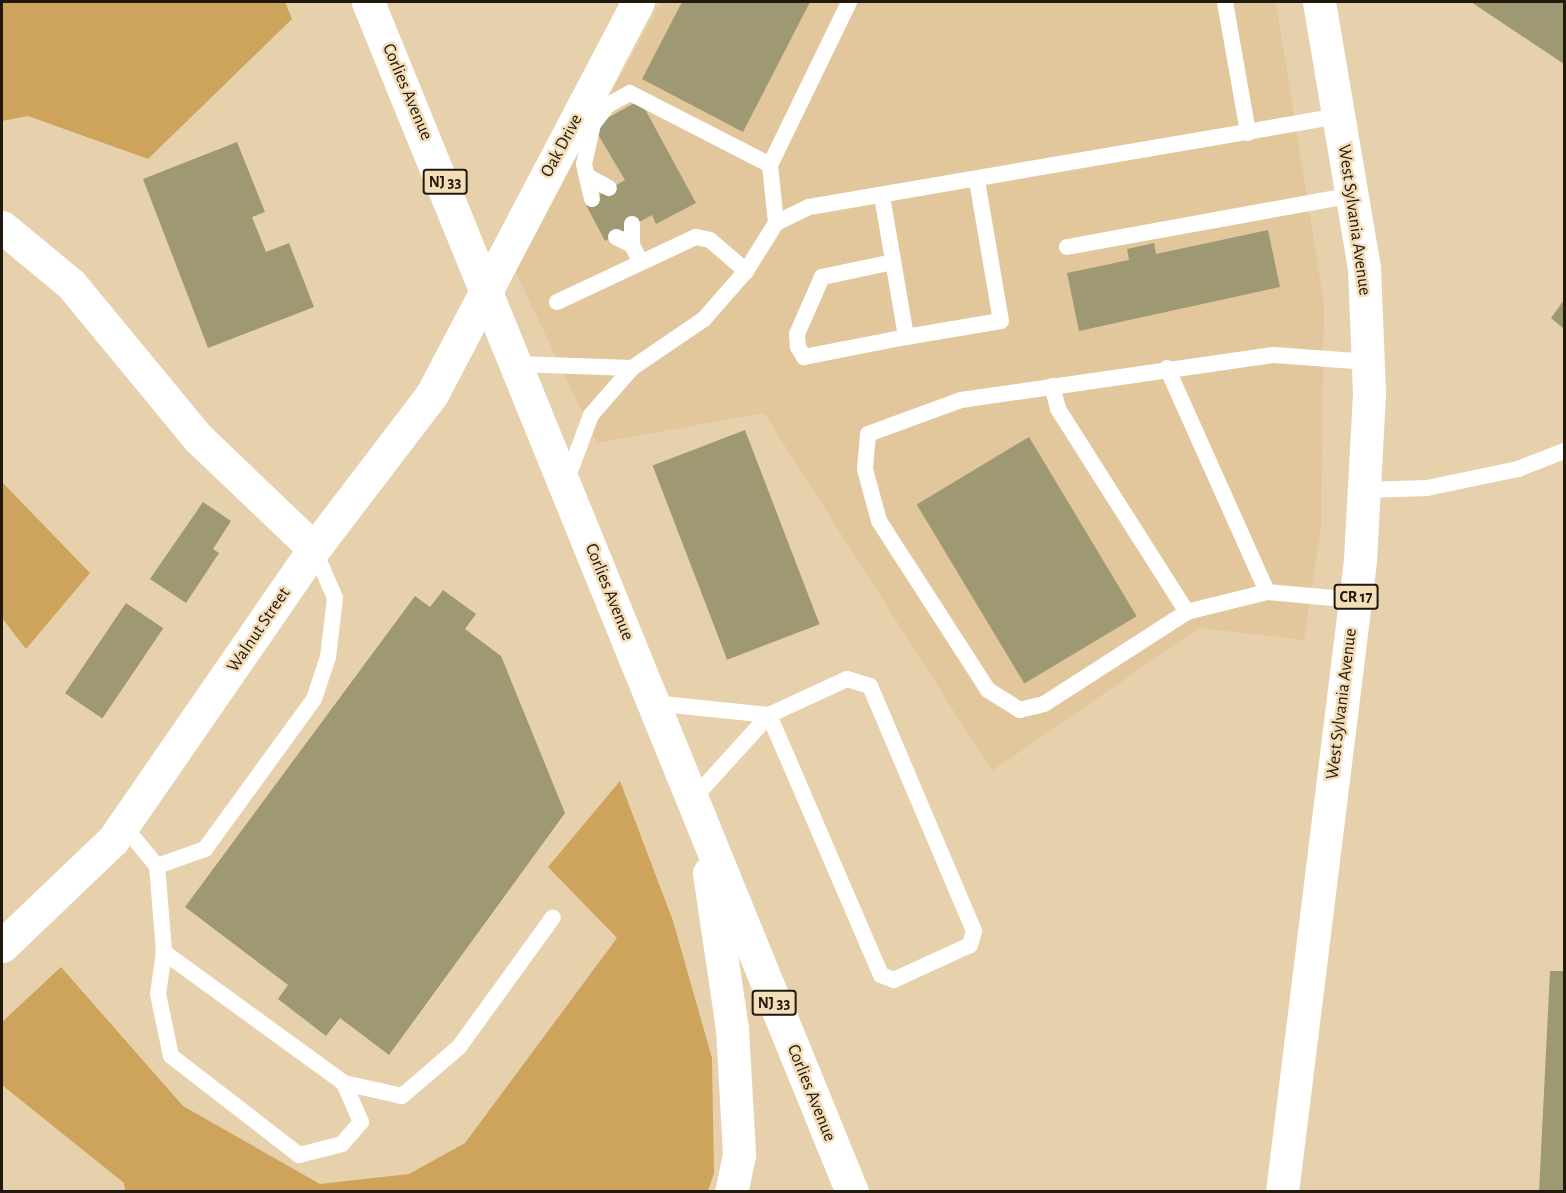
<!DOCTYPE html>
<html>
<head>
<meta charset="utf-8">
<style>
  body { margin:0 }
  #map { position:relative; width:1566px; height:1193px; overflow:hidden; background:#e7d1ad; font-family:"Alegreya Sans",sans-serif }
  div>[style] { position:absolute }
  .built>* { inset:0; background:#e2c79d }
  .green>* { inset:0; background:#cea45c }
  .building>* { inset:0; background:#9f9973; transform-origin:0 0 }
  .lane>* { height:16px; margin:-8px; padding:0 8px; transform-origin:8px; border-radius:8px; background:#fff }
  .street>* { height:33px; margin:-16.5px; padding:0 16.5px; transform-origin:16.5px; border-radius:16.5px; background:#fff }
  .primary>* { height:33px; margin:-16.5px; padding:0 16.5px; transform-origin:16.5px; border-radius:16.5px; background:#fff }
  .highway>* { height:33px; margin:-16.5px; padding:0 16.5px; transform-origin:16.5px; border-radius:16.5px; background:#fff }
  span { translate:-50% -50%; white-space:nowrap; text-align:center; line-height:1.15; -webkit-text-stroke:5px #f4deba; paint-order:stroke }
  .shield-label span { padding:2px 4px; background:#f4deba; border:2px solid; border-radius:4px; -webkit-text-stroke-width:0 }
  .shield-label { font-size:16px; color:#21190c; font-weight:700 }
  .street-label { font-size:18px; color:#21190c }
  .frame { position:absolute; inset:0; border:3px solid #21190c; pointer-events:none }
</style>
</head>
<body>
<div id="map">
  <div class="built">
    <i style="clip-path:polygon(661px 2px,1276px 2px,1324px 304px,1321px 527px,1304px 640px,1199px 628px,992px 771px,764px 413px,597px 443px,514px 269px)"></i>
  </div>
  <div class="green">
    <i style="clip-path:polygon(2px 2px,285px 2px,292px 19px,148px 159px,28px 116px,2px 121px)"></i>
    <i style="clip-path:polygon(2px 482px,90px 573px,26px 649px,2px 618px)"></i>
    <i style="clip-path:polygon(620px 781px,673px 921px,712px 1058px,714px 1173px,708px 1191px,125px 1191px,124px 1183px,2px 1085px,2px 1022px,61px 967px,183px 1106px,320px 1184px,409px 1174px,465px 1143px,617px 938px,548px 867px)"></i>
  </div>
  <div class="building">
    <i style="clip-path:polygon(682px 2px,810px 2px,743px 132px,642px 79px)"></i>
    <i style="clip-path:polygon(1471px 2px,1564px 2px,1564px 64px)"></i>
    <i style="clip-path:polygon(640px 100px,696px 203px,656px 224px,652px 215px,605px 241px,585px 203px,625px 180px,593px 126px)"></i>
    <i style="clip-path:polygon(237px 142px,265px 212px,252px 217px,266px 252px,289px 243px,314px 307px,208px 348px,143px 179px)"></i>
    <i style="clip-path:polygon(1268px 230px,1280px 287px,1079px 331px,1067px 273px,1129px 260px,1127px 249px,1154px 243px,1156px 254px)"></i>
    <i style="clip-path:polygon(1564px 300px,1564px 329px,1551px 318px)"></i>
    <i style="left:745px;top:430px;width:208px;height:99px;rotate:69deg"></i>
    <i style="left:1029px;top:437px;width:209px;height:131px;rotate:59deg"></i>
    <i style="clip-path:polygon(203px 502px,231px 521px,213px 549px,219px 553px,186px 603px,150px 579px)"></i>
    <i style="clip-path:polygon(443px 590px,476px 614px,465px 629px,501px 656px,565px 813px,389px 1055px,340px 1018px,326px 1036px,278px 999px,288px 985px,185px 907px,415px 596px,430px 607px)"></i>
    <i style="left:126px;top:603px;width:45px;height:109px;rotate:34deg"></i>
    <i style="clip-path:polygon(1550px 971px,1564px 971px,1564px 1192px,1539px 1192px)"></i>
  </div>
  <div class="lane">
    <i style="left:1225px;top:2px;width:133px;rotate:80deg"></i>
    <i style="left:587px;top:176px;width:25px;rotate:29deg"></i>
    <i style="left:882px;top:196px;width:143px;rotate:80.3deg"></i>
    <i style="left:906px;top:337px;width:96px;rotate:-9.6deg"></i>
    <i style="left:1001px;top:321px;width:143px;rotate:-99.7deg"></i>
    <i style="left:592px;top:199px;width:36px;rotate:-103deg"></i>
    <i style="left:584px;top:164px;width:41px;rotate:-77.3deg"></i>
    <i style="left:593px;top:124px;width:24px;rotate:-52deg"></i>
    <i style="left:608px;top:105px;width:25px;rotate:-29deg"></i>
    <i style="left:630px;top:93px;width:157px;rotate:27.2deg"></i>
    <i style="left:776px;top:223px;width:58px;rotate:-95.9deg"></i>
    <i style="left:770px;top:165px;width:181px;rotate:-64.1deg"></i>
    <i style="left:632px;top:224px;width:21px;rotate:90deg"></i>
    <i style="left:616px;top:237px;width:18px;rotate:27deg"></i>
    <i style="left:632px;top:245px;width:18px;rotate:63deg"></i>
    <i style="left:1067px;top:247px;width:290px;rotate:-10.3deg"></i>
    <i style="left:893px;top:262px;width:73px;rotate:168.1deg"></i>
    <i style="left:822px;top:277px;width:62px;rotate:113.7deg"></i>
    <i style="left:797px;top:334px;width:13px;rotate:86deg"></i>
    <i style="left:798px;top:347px;width:12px;rotate:59deg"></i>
    <i style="left:804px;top:357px;width:104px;rotate:-11.1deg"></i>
    <i style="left:557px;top:302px;width:153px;rotate:-25.1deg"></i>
    <i style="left:696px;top:237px;width:14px;rotate:12deg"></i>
    <i style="left:710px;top:240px;width:48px;rotate:40.7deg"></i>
    <i style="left:517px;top:364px;width:115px;rotate:2deg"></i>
    <i style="left:1167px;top:368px;width:245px;rotate:65.9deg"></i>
    <i style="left:1052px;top:386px;width:24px;rotate:75deg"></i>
    <i style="left:1058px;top:409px;width:241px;rotate:57.6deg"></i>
    <i style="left:566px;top:482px;width:72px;rotate:-69.5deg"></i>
    <i style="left:591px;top:415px;width:62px;rotate:-48.9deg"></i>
    <i style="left:632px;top:368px;width:87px;rotate:-34.2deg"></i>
    <i style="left:704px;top:319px;width:64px;rotate:-48.8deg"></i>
    <i style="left:746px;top:271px;width:57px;rotate:-58deg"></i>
    <i style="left:776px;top:223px;width:37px;rotate:-26deg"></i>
    <i style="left:809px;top:207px;width:538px;rotate:-9.74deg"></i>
    <i style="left:1365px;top:490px;width:62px;rotate:-1.8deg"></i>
    <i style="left:1427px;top:488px;width:93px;rotate:-11.8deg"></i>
    <i style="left:1518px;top:469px;width:49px;rotate:-21.4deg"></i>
    <i style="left:1355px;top:600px;width:88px;rotate:-174.8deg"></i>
    <i style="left:1267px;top:592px;width:82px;rotate:166deg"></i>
    <i style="left:1187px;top:612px;width:170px;rotate:147.2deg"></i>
    <i style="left:1044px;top:704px;width:25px;rotate:166deg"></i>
    <i style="left:1020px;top:710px;width:38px;rotate:-148deg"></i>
    <i style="left:988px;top:690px;width:201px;rotate:-122.8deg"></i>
    <i style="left:879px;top:521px;width:54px;rotate:-105.1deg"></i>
    <i style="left:865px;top:469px;width:35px;rotate:-85deg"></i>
    <i style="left:868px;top:434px;width:99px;rotate:-20.1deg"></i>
    <i style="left:961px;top:400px;width:316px;rotate:-8.2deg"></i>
    <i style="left:1274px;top:355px;width:95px;rotate:4.2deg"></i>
    <i style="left:653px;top:703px;width:117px;rotate:5.9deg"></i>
    <i style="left:692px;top:800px;width:115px;rotate:-47.8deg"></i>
    <i style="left:769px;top:715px;width:86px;rotate:-24.8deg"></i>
    <i style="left:847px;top:679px;width:24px;rotate:17deg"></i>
    <i style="left:870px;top:686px;width:266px;rotate:67deg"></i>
    <i style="left:974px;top:931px;width:15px;rotate:106deg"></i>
    <i style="left:970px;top:945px;width:84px;rotate:155.3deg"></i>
    <i style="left:894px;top:980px;width:14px;rotate:-159deg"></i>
    <i style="left:881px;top:975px;width:283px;rotate:-113.3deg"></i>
    <i style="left:123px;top:825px;width:53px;rotate:50.3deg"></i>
    <i style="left:157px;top:866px;width:86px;rotate:85.3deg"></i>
    <i style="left:164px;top:952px;width:42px;rotate:98.1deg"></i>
    <i style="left:158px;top:994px;width:63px;rotate:78.2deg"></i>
    <i style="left:171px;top:1056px;width:162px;rotate:37.7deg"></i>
    <i style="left:299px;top:1155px;width:44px;rotate:-14.3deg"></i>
    <i style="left:342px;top:1144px;width:29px;rotate:-49deg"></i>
    <i style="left:361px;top:1122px;width:43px;rotate:-113.6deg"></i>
    <i style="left:344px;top:1083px;width:223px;rotate:-144deg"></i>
    <i style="left:157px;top:866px;width:51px;rotate:-19.5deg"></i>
    <i style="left:205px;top:849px;width:185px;rotate:-54deg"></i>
    <i style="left:314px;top:699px;width:44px;rotate:-71.6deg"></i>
    <i style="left:328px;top:657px;width:59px;rotate:-83.2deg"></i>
    <i style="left:335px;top:598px;width:53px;rotate:-113.2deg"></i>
    <i style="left:344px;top:1083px;width:59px;rotate:12.6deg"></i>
    <i style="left:402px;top:1096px;width:75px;rotate:-40.7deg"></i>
    <i style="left:459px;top:1047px;width:160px;rotate:-54.1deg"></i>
  </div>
  <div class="street">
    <i style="left:2px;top:227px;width:89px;rotate:39.6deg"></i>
    <i style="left:71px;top:284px;width:198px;rotate:50.5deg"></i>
    <i style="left:197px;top:437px;width:162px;rotate:43.7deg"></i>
    <i style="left:2px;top:946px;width:153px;rotate:-43.7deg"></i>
    <i style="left:113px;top:840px;width:354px;rotate:-55.4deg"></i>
    <i style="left:314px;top:549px;width:195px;rotate:-52.7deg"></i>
    <i style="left:432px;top:394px;width:443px;rotate:-62.3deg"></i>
  </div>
  <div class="primary">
    <i style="left:1282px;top:1192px;width:637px;rotate:-82.96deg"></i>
    <i style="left:1360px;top:560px;width:168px;rotate:-86.9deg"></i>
    <i style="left:1369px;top:392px;width:124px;rotate:-92.3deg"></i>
    <i style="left:1364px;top:268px;width:270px;rotate:-99.6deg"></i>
  </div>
  <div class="highway">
    <i style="left:368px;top:2px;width:1285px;rotate:67.87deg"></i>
    <i style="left:709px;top:873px;width:157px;rotate:81.6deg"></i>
    <i style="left:732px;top:1028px;width:127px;rotate:86.8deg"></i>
    <i style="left:739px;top:1155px;width:38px;rotate:102deg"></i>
  </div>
  <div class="shield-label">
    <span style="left:445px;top:182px">NJ 33</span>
    <span style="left:1356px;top:597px">CR 17</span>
    <span style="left:774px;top:1003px">NJ 33</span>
  </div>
  <div class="street-label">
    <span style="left:407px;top:92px;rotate:67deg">Corlies Avenue</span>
    <span style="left:562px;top:146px;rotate:-62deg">Oak Drive</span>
    <span style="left:1354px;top:220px;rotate:82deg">West Sylvania Avenue</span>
    <span style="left:609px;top:592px;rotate:68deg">Corlies Avenue</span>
    <span style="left:259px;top:630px;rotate:-56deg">Walnut Street</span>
    <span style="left:1342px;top:704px;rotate:-83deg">West Sylvania Avenue</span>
    <span style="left:811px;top:1093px;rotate:68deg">Corlies Avenue</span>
  </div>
  <div class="frame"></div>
</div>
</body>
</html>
